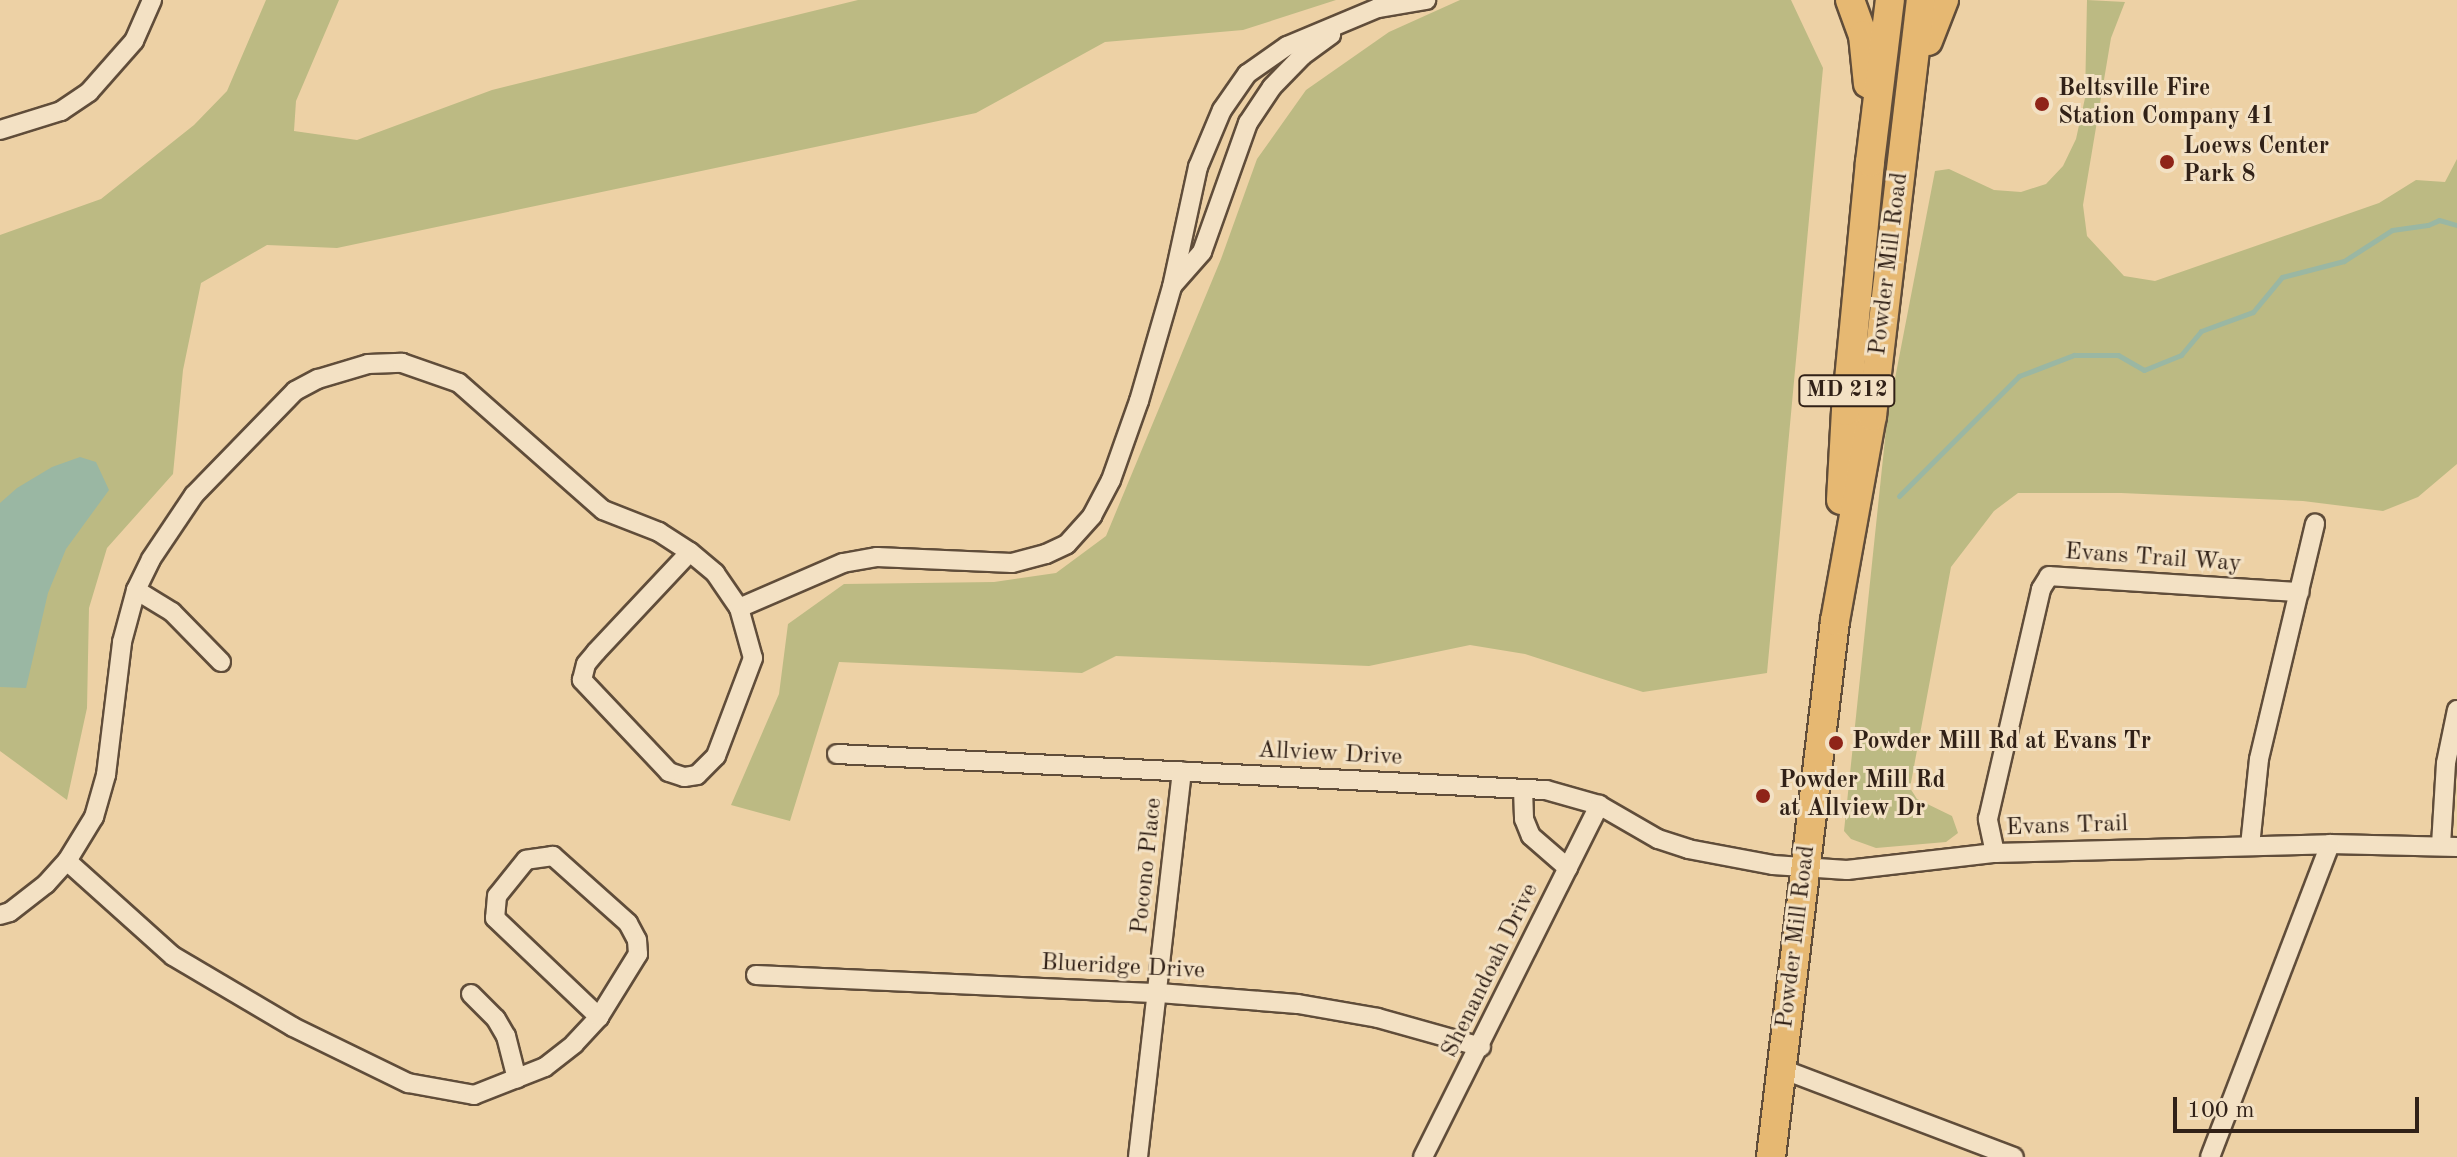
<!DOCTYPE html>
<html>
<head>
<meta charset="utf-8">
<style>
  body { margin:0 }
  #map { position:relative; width:2457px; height:1157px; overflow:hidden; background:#edd1a5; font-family:"Old Standard TT",serif }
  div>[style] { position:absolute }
  .green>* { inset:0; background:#bcba83 }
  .water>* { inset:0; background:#9ab7a3 }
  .stream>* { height:5px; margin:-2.5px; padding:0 2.5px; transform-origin:2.5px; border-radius:2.5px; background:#9ab7a3 }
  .roads { filter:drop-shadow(2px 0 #604d3a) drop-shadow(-2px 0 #604d3a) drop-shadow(0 2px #604d3a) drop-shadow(0 -2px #604d3a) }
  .street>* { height:18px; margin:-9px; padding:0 9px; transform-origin:9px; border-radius:9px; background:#f3e1c4 }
  .primary>* { height:28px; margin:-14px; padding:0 14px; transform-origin:14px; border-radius:14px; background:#e6b872 }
  .dots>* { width:22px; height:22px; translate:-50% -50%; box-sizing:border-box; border:4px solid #f3e1c4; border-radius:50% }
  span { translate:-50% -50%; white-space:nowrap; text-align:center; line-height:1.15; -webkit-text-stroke:6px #f3e1c4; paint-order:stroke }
  .shield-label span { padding:2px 6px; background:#f3e1c4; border:2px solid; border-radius:6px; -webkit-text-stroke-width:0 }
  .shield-label { font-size:22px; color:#312117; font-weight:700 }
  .poi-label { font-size:24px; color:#312117; font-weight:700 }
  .left { translate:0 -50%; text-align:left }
  .street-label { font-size:24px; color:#312117 }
  .scale { position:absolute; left:2173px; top:1097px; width:246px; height:36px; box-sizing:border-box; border:4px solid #312117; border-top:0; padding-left:10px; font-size:24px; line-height:28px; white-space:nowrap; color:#312117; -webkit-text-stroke:6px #f3e1c4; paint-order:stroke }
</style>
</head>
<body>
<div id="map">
  <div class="green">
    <i style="clip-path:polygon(266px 0,339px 0,296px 101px,294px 131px,357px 140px,492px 90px,858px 0,1336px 0,1243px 30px,1105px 42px,976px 113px,337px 248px,267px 245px,201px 283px,183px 370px,173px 474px,107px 548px,89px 608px,87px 708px,67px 800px,0 751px,0 235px,101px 199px,194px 125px,227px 91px)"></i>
    <i style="clip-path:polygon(1460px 0,1791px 0,1823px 68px,1767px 673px,1643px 692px,1525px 654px,1470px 645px,1369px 666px,1116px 656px,1082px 673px,839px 662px,790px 821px,731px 805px,779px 694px,788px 624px,844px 584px,994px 582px,1056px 573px,1106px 536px,1221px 259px,1257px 159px,1306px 90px,1389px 32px)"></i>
    <i style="clip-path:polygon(2087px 0,2125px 2px,2111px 38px,2083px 205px,2087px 236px,2124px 276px,2155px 281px,2379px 203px,2416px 180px,2445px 182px,2457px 159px,2457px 464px,2418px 497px,2383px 511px,2303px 501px,2121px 493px,2018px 493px,1994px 511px,1951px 567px,1910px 788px,1917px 799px,1952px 816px,1958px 833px,1946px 842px,1876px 848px,1851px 839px,1844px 831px,1887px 420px,1935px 171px,1949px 169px,1994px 190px,2021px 192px,2046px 184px,2063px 166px,2076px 139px,2085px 98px)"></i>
  </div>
  <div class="water">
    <i style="clip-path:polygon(80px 457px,96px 462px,109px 490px,66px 549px,48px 593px,26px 688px,0 687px,0 503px,17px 488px,52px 467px)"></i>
  </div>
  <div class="stream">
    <i style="left:1899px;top:496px;width:170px;rotate:-45deg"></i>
    <i style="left:2019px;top:376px;width:59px;rotate:-20.9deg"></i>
    <i style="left:2074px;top:355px;width:44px"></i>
    <i style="left:2118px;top:355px;width:30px;rotate:30deg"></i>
    <i style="left:2144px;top:370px;width:40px;rotate:-22deg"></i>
    <i style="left:2181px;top:355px;width:31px;rotate:-50deg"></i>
    <i style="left:2201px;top:331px;width:55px;rotate:-20.1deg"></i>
    <i style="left:2253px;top:312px;width:45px;rotate:-50.4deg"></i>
    <i style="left:2282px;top:277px;width:64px;rotate:-14.5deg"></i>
    <i style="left:2344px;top:261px;width:57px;rotate:-32.9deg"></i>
    <i style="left:2392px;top:230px;width:36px;rotate:-8deg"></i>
    <i style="left:2428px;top:225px;width:12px;rotate:-24deg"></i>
    <i style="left:2439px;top:220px;width:19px;rotate:16deg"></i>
  </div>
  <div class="roads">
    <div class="street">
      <i style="left:0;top:130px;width:64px;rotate:-17.3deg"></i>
      <i style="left:61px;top:111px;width:34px;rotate:-34deg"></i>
      <i style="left:89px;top:92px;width:68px;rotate:-48.6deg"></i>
      <i style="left:134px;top:41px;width:45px;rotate:-66.3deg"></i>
      <i style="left:1173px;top:285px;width:44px;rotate:-48.7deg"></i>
      <i style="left:1202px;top:252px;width:137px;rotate:-70.4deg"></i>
      <i style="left:1248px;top:123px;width:43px;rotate:-56.3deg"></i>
      <i style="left:1272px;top:87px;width:43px;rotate:-45.9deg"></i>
      <i style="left:1302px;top:56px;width:36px;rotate:-36deg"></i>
      <i style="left:136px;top:590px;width:42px;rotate:31.4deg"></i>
      <i style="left:172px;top:612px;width:70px;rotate:45.6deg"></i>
      <i style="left:739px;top:608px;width:113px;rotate:-23.4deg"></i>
      <i style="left:843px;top:563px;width:35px;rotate:-10deg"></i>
      <i style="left:877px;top:557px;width:135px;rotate:2.5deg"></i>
      <i style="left:1012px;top:563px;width:35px;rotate:-15deg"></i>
      <i style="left:1046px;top:554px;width:23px;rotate:-25deg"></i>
      <i style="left:1067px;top:544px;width:38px;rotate:-48deg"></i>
      <i style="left:1092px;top:516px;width:41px;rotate:-62.2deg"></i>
      <i style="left:1111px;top:480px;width:84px;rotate:-70.5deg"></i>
      <i style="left:1139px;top:401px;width:119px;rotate:-73.9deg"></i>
      <i style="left:1172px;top:287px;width:123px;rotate:-77.8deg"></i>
      <i style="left:1198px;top:167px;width:62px;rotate:-67.2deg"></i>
      <i style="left:1222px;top:110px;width:44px;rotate:-55.2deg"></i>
      <i style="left:1247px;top:74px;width:49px;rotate:-35deg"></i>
      <i style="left:1287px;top:46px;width:99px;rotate:-22.7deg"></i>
      <i style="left:1378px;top:8px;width:49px;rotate:-9.5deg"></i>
      <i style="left:837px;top:754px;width:710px;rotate:2.91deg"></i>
      <i style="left:1546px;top:790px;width:55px;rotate:15.8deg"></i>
      <i style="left:1599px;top:805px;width:68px;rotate:30deg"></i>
      <i style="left:1658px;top:839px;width:32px;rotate:18deg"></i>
      <i style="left:1688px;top:849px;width:86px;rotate:10.7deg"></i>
      <i style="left:1773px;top:865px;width:74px;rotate:3.9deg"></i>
      <i style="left:1847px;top:870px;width:149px;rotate:-6.6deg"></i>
      <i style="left:1995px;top:853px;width:335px;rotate:-1.5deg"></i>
      <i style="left:2330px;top:844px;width:127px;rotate:1.4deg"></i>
      <i style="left:1523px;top:789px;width:30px;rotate:88deg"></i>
      <i style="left:1524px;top:819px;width:18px;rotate:68deg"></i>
      <i style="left:1531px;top:836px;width:49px;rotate:40.9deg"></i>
      <i style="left:2441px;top:845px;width:82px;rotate:-86.5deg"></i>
      <i style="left:2446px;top:763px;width:54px;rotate:-78.3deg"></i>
      <i style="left:2250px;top:846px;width:87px;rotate:-84.1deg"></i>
      <i style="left:2259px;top:759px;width:242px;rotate:-76.6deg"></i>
      <i style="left:1995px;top:853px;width:35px;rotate:-102deg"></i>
      <i style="left:1988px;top:819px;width:236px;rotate:-77deg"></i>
      <i style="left:2041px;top:589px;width:15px;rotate:-58deg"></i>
      <i style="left:2049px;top:576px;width:251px;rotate:3.7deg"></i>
      <i style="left:67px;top:861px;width:142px;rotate:41.9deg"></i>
      <i style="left:173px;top:956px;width:139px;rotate:30.6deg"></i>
      <i style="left:293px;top:1027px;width:128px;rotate:26deg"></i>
      <i style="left:408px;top:1083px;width:67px;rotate:10.3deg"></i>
      <i style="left:474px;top:1095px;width:76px;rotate:-21.5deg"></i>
      <i style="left:545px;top:1067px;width:37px;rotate:-38deg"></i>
      <i style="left:574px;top:1044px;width:37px;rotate:-47deg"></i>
      <i style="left:599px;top:1017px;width:74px;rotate:-58.2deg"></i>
      <i style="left:638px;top:954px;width:14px;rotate:-94deg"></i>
      <i style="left:637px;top:940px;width:19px;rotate:-118deg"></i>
      <i style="left:628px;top:923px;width:101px;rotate:-138.2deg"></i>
      <i style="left:553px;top:856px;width:27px;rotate:172deg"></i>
      <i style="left:526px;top:860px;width:46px;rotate:128.9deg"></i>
      <i style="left:497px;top:896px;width:22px;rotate:95deg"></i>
      <i style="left:495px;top:918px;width:144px;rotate:43.6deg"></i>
      <i style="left:0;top:915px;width:10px;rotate:-17deg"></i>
      <i style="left:10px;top:912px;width:46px;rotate:-37.9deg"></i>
      <i style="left:46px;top:884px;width:31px;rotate:-48deg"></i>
      <i style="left:67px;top:861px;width:52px;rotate:-58.5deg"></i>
      <i style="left:94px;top:817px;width:44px;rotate:-74.1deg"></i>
      <i style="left:106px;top:775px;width:134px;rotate:-83.1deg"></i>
      <i style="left:122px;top:642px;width:54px;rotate:-74.9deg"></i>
      <i style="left:136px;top:590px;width:34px;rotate:-64deg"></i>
      <i style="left:151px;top:559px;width:77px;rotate:-56.1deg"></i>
      <i style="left:194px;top:495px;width:145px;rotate:-45.8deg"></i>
      <i style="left:295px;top:391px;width:26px;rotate:-28deg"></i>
      <i style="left:318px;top:379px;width:52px;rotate:-16.7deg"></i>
      <i style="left:368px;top:364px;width:34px;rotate:-2deg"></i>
      <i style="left:402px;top:363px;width:60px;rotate:19.3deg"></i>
      <i style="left:459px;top:383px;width:192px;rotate:41.4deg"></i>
      <i style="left:603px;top:510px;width:60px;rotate:21.4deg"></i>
      <i style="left:659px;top:532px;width:37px;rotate:33deg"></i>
      <i style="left:690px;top:552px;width:33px;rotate:40deg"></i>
      <i style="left:715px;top:573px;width:42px;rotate:55.6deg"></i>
      <i style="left:739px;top:608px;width:52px;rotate:74.4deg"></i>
      <i style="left:753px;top:658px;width:105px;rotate:110.7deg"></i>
      <i style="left:716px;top:756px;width:27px;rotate:135deg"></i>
      <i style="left:697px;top:775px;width:13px;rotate:171deg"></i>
      <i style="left:684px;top:777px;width:16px;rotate:-162deg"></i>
      <i style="left:669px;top:772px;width:127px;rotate:-133.4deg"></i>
      <i style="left:582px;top:680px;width:16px;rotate:-76deg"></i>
      <i style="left:586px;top:664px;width:16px;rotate:-50deg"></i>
      <i style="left:596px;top:652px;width:137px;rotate:-46.8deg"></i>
      <i style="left:756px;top:975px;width:403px;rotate:2.6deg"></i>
      <i style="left:1159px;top:993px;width:139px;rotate:4.5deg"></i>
      <i style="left:1298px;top:1004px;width:81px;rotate:9.9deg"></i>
      <i style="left:1378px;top:1018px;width:107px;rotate:15.7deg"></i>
      <i style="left:471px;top:994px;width:35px;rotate:45deg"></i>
      <i style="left:496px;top:1019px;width:20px;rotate:60deg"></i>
      <i style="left:506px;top:1036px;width:44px;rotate:75.7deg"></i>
      <i style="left:1782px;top:1069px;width:248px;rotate:20.8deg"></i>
      <i style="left:1138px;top:1157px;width:388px;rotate:-83.5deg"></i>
      <i style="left:1423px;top:1157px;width:394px;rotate:-63.4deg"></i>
      <i style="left:2210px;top:1157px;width:335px;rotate:-69deg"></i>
    </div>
    <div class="primary">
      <i style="left:1850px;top:0;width:37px;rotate:70deg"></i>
      <i style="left:1863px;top:35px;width:49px;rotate:84.2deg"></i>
      <i style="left:1928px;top:41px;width:44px;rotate:-68.7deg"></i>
      <i style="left:1841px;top:500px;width:89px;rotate:-86.8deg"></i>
      <i style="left:1846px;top:411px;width:250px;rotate:-84.5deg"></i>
      <i style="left:1870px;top:162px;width:163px;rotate:-83deg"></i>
      <i style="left:1771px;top:1157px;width:540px;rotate:-83.19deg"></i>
      <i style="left:1835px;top:621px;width:208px;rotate:-79.8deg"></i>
      <i style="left:1872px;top:416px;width:419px;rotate:-83.3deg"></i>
    </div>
  </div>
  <div class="dots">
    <i style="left:2042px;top:104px;background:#8f2418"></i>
    <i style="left:2167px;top:162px;background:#8f2418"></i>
    <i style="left:1836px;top:743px;background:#8f2418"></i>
    <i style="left:1763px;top:796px;background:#8f2418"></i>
  </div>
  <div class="shield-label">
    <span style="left:1847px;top:391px">MD 212</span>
  </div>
  <div class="poi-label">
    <span class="left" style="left:2058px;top:104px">Beltsville Fire<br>Station Company 41</span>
    <span class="left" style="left:2183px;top:162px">Loews Center<br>Park 8</span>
    <span class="left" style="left:1852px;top:743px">Powder Mill Rd at Evans Tr</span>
    <span class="left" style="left:1779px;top:796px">Powder Mill Rd<br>at Allview Dr</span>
  </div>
  <div class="street-label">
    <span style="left:1890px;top:264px;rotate:-83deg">Powder Mill Road</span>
    <span style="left:2153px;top:559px;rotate:4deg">Evans Trail Way</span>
    <span style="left:1330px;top:755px;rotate:3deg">Allview Drive</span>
    <span style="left:2067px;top:827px;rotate:-2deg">Evans Trail</span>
    <span style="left:1148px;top:866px;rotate:-84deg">Pocono Place</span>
    <span style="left:1797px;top:937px;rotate:-83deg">Powder Mill Road</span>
    <span style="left:1123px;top:968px;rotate:3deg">Blueridge Drive</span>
    <span style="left:1491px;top:971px;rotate:-64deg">Shenandoah Drive</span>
  </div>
  <div class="scale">100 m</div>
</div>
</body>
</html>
